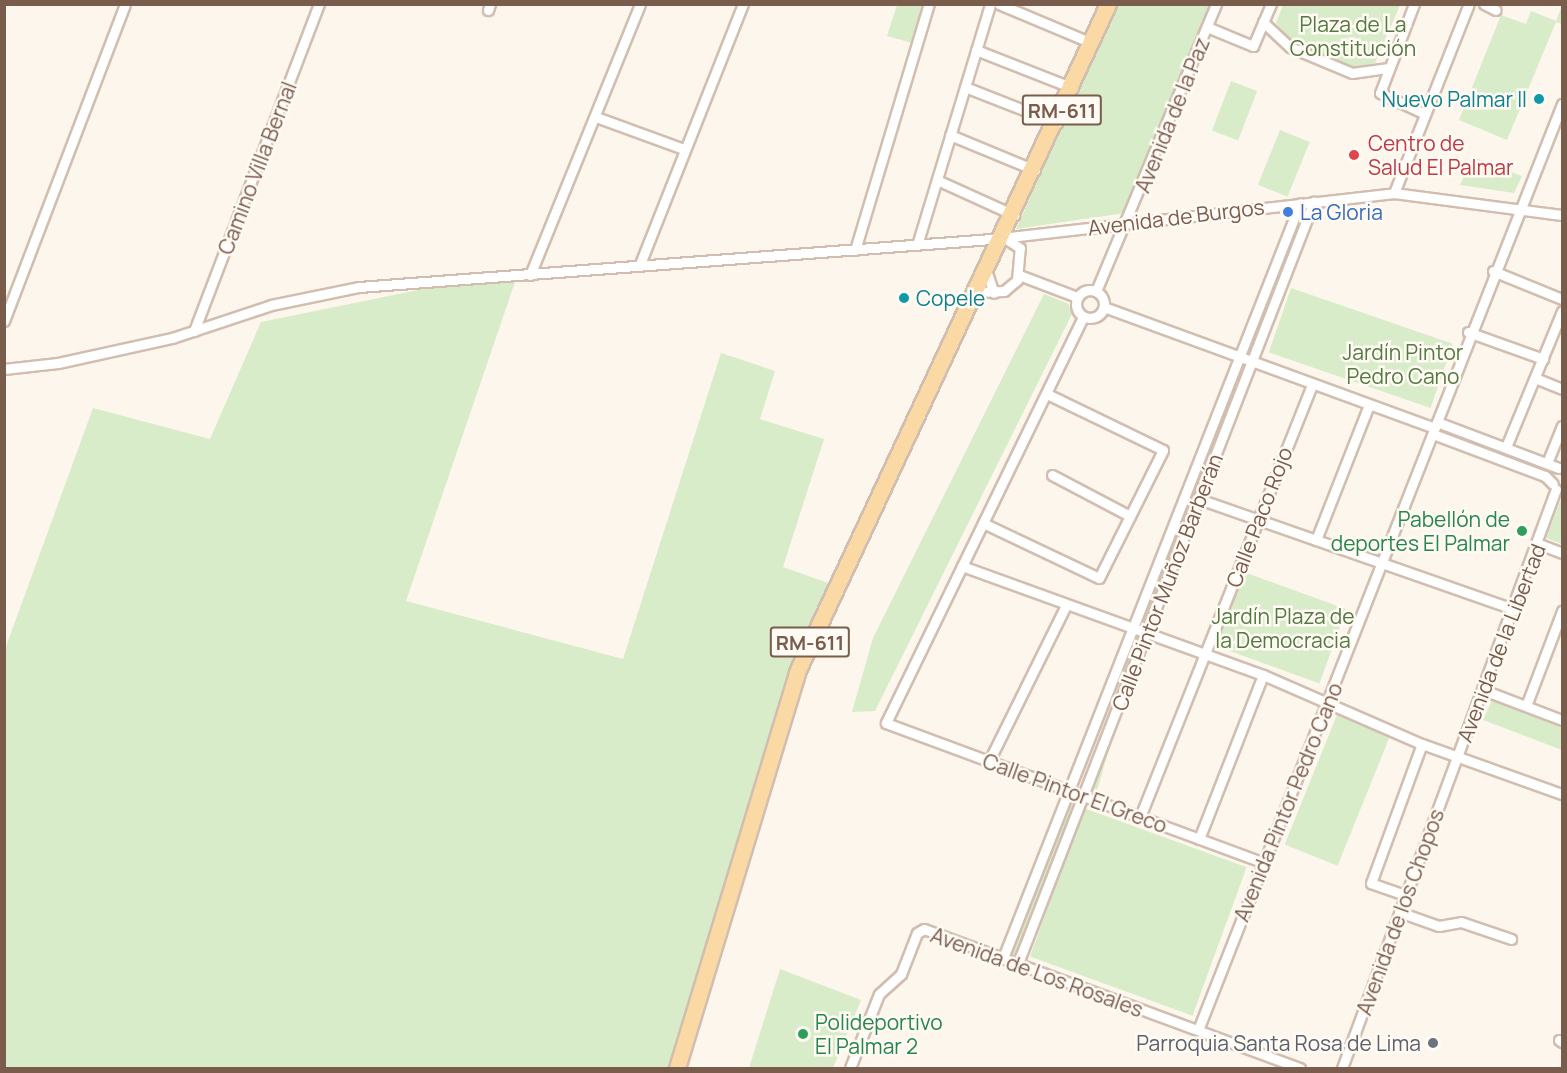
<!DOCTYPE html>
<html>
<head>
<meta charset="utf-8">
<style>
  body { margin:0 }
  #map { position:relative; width:1567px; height:1073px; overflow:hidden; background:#fdf6ec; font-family:Manrope,sans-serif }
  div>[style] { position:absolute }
  .green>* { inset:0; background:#d8ecc9; transform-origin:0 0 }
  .roads { filter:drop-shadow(2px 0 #d1beb0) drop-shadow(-2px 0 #d1beb0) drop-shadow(0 2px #d1beb0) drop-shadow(0 -2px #d1beb0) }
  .minor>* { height:9px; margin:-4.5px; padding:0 4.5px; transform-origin:4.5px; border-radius:4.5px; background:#fff }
  .minor>.ring { margin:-4.5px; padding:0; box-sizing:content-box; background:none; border:9px solid #fff; border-radius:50% }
  .primary>* { height:15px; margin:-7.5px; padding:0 7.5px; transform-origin:7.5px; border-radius:7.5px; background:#fbd9a5 }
  .dots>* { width:16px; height:16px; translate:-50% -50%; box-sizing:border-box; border:3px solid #fffaf3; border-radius:50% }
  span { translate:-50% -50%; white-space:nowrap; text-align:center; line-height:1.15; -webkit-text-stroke:5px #fffaf3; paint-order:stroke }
  .shield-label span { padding:2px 4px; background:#fffaf3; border:2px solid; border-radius:4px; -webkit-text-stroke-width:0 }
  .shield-label { font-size:20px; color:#7a5c4d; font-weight:700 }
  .park-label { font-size:21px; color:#537a41 }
  .culture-label { font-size:21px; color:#0d838f }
  .right { translate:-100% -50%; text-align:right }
  .left { translate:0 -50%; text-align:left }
  .street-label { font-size:21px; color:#7a5c4d }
  .health-label { font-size:21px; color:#be3a42 }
  .shop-label { font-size:21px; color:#366cbe }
  .leisure-label { font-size:21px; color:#27864d }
  .worship-label { font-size:21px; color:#5b616d }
  .frame { position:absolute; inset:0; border:6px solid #7a5c4d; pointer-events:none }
</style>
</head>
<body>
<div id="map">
  <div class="green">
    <i style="clip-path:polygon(897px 5px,924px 5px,912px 43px,887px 36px)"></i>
    <i style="clip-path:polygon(1116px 5px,1209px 5px,1125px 213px,1016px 229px)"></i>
    <i style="clip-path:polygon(1283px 5px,1400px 5px,1375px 63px,1351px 70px,1292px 44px,1276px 23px)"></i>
    <i style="clip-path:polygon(1562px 6px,1562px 24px,1556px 22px,1507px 140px,1459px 120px,1501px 15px,1526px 24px,1531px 11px,1556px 21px)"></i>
    <i style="left:1231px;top:81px;width:28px;height:53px;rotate:21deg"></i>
    <i style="left:1280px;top:130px;width:32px;height:59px;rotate:22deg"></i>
    <i style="clip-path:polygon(1473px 157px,1522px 176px,1514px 193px,1460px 185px)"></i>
    <i style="left:1310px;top:205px;width:160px;height:7px;rotate:112deg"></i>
    <i style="clip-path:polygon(515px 282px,406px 601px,623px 659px,721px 353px,775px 371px,760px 419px,824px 439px,783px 567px,828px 583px,785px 682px,671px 1068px,5px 1068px,4px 652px,93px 408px,210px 439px,261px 322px,428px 288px)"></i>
    <i style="left:1291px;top:288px;width:171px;height:68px;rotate:19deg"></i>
    <i style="clip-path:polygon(1044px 294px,1069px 304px,1072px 314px,875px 711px,852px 712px,873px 638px)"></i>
    <i style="clip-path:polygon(1243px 360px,1248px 362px,1146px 626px,1139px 624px)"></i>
    <i style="clip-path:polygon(1562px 497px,1562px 544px,1546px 538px)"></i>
    <i style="left:1244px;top:572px;width:109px;height:79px;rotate:20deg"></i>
    <i style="left:1135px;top:633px;width:7px;height:165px;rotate:16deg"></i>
    <i style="clip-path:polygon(1492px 700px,1562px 728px,1562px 750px,1483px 720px)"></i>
    <i style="left:1339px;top:710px;width:57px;height:145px;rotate:22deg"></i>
    <i style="clip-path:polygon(1071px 795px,1077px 798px,1015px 958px,1007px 955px)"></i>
    <i style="left:1084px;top:808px;width:173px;height:158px;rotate:20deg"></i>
    <i style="clip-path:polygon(780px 969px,861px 1000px,833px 1068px,749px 1068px)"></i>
  </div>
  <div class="roads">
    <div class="minor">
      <i style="left:999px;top:4px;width:101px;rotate:22.8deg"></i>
      <i style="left:1414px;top:4px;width:95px;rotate:110.9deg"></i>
      <i style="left:1380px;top:93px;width:47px;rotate:24.9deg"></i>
      <i style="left:1484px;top:4px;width:13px;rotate:27deg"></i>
      <i style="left:488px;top:10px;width:6px;rotate:-72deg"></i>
      <i style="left:1263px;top:22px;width:37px;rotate:43deg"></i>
      <i style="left:1290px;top:47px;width:67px;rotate:22.8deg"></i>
      <i style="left:1352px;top:73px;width:37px;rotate:-8deg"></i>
      <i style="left:1207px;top:27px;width:50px;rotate:22.4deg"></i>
      <i style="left:1253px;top:46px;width:46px;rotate:-66.8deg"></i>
      <i style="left:976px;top:50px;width:104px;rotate:21.4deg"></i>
      <i style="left:965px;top:87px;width:99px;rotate:21.4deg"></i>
      <i style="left:596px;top:117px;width:94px;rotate:20deg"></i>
      <i style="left:950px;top:135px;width:92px;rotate:22.4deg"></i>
      <i style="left:937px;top:180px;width:85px;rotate:24.4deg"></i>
      <i style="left:1394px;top:193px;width:203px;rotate:-68.4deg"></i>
      <i style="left:917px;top:245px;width:252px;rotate:-73.1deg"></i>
      <i style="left:855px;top:250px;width:257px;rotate:-73.3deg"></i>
      <i style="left:640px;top:264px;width:280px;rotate:-68.4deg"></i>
      <i style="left:1493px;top:271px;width:74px;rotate:22.1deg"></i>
      <i style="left:987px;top:273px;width:21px;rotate:71deg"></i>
      <i style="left:530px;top:275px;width:292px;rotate:-67.9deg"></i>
      <i style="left:1019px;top:275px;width:62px;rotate:20.8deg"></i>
      <i class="ring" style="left:1076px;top:290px;width:19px;height:19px"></i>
      <i style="left:1096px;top:291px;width:311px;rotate:-67.3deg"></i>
      <i style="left:978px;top:292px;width:26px;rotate:-2deg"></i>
      <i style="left:1004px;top:291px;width:17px;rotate:-40deg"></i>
      <i style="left:1017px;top:280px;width:32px;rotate:-85deg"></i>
      <i style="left:1020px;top:248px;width:17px;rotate:-147deg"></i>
      <i style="left:1104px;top:307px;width:352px;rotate:20.1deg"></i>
      <i style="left:1083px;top:317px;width:451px;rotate:115.9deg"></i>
      <i style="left:886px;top:723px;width:403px;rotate:20.3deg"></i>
      <i style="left:4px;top:321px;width:339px;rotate:-69.1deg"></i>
      <i style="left:194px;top:331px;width:350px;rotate:-69.1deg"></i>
      <i style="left:1468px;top:332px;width:80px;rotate:19.8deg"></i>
      <i style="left:4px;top:369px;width:54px;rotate:-6.3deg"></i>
      <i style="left:58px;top:363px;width:117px;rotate:-12.4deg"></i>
      <i style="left:172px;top:338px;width:104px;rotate:-18.4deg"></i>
      <i style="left:271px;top:305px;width:90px;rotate:-11.6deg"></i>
      <i style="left:359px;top:287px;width:635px;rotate:-4.34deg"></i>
      <i style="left:992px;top:239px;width:405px;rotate:-6.5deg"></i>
      <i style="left:1394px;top:193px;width:169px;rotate:7.5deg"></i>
      <i style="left:1535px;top:378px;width:29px;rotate:22deg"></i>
      <i style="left:1437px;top:422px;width:130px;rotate:20.7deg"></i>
      <i style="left:1433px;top:434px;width:120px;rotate:20.6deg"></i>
      <i style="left:1545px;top:476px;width:11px;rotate:45deg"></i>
      <i style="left:1506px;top:447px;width:147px;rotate:-67.6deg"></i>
      <i style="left:1547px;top:463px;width:40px;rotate:-68deg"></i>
      <i style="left:1052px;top:475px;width:88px;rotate:27.7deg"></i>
      <i style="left:1199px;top:499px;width:336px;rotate:19.3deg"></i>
      <i style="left:983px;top:523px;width:128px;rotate:25.4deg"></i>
      <i style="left:1099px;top:578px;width:143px;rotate:-63.4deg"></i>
      <i style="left:1163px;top:450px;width:129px;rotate:-154.2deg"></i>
      <i style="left:1316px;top:540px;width:145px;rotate:-68.6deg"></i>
      <i style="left:1539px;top:544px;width:25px;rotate:21deg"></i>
      <i style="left:962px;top:566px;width:320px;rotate:19.9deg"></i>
      <i style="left:1263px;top:675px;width:173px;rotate:23.5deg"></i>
      <i style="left:1422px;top:744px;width:149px;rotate:19.7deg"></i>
      <i style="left:1486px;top:691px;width:81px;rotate:20.9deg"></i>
      <i style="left:1526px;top:706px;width:102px;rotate:-69.2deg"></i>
      <i style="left:989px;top:761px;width:174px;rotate:-63.7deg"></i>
      <i style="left:1140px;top:817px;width:466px;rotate:-68.3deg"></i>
      <i style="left:1199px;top:839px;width:176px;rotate:-68.7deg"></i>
      <i style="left:1405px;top:895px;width:36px;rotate:-161deg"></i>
      <i style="left:1371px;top:883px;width:148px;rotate:-69.9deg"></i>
      <i style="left:1399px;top:912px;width:42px;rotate:19.3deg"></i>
      <i style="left:1439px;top:926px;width:22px;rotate:-10deg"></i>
      <i style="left:1461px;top:922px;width:53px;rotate:18.8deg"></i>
      <i style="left:1003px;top:958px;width:811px;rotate:-68.53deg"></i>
      <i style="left:1018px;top:963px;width:817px;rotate:-68.77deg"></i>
      <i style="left:1198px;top:1030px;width:995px;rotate:-68.54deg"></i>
      <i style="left:1559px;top:1040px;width:4px;rotate:34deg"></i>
      <i style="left:850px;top:1068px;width:79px;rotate:-68.6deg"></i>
      <i style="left:879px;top:994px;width:30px;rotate:-42deg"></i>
      <i style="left:901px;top:974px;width:44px;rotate:-68.7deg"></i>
      <i style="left:917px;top:933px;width:8px;rotate:-30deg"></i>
      <i style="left:924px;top:929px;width:401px;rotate:20.3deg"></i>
      <i style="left:1342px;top:1068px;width:617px;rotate:-69.72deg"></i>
    </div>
    <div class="primary">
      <i style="left:677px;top:1068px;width:414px;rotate:-73.1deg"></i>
      <i style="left:797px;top:672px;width:737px;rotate:-65.03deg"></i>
    </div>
  </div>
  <div class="dots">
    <i style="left:1539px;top:99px;background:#0f9aa8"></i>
    <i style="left:1354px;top:155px;background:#e0444e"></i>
    <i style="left:1288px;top:212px;background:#3f7fe0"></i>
    <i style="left:904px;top:298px;background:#0f9aa8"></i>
    <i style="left:1522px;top:531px;background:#2e9e5b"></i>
    <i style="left:803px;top:1034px;background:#2e9e5b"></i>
    <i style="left:1433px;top:1043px;background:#6b7280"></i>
  </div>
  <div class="shield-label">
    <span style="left:1062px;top:110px">RM-611</span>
    <span style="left:810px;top:642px">RM-611</span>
  </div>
  <div class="park-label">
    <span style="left:1353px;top:36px">Plaza de La<br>Constitución</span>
    <span style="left:1403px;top:364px">Jardín Pintor<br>Pedro Cano</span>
    <span style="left:1283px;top:628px">Jardín Plaza de<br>la Democracia</span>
  </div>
  <div class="culture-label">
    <span class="right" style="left:1527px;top:99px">Nuevo Palmar II</span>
    <span class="left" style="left:916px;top:298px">Copele</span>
  </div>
  <div class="street-label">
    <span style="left:1172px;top:115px;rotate:-68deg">Avenida de la Paz</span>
    <span style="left:257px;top:168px;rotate:-69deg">Camino Villa Bernal</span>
    <span style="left:1176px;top:217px;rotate:-7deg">Avenida de Burgos</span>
    <span style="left:1259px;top:517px;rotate:-69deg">Calle Paco Rojo</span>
    <span style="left:1167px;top:582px;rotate:-69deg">Calle Pintor Muñoz Barberán</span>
    <span style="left:1501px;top:643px;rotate:-69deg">Avenida de la Libertad</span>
    <span style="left:1075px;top:793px;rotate:20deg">Calle Pintor El Greco</span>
    <span style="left:1288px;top:802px;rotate:-68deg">Avenida Pintor Pedro Cano</span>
    <span style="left:1400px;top:912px;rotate:-70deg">Avenida de los Chopos</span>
    <span style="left:1037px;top:972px;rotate:20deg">Avenida de Los Rosales</span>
  </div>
  <div class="health-label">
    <span class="left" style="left:1368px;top:155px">Centro de<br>Salud El Palmar</span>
  </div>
  <div class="shop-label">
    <span class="left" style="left:1300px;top:212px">La Gloria</span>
  </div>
  <div class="leisure-label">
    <span class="right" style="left:1510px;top:531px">Pabellón de<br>deportes El Palmar</span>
    <span class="left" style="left:815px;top:1034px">Polideportivo<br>El Palmar 2</span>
  </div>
  <div class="worship-label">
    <span class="right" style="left:1421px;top:1043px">Parroquia Santa Rosa de Lima</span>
  </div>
  <div class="frame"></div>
</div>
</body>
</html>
